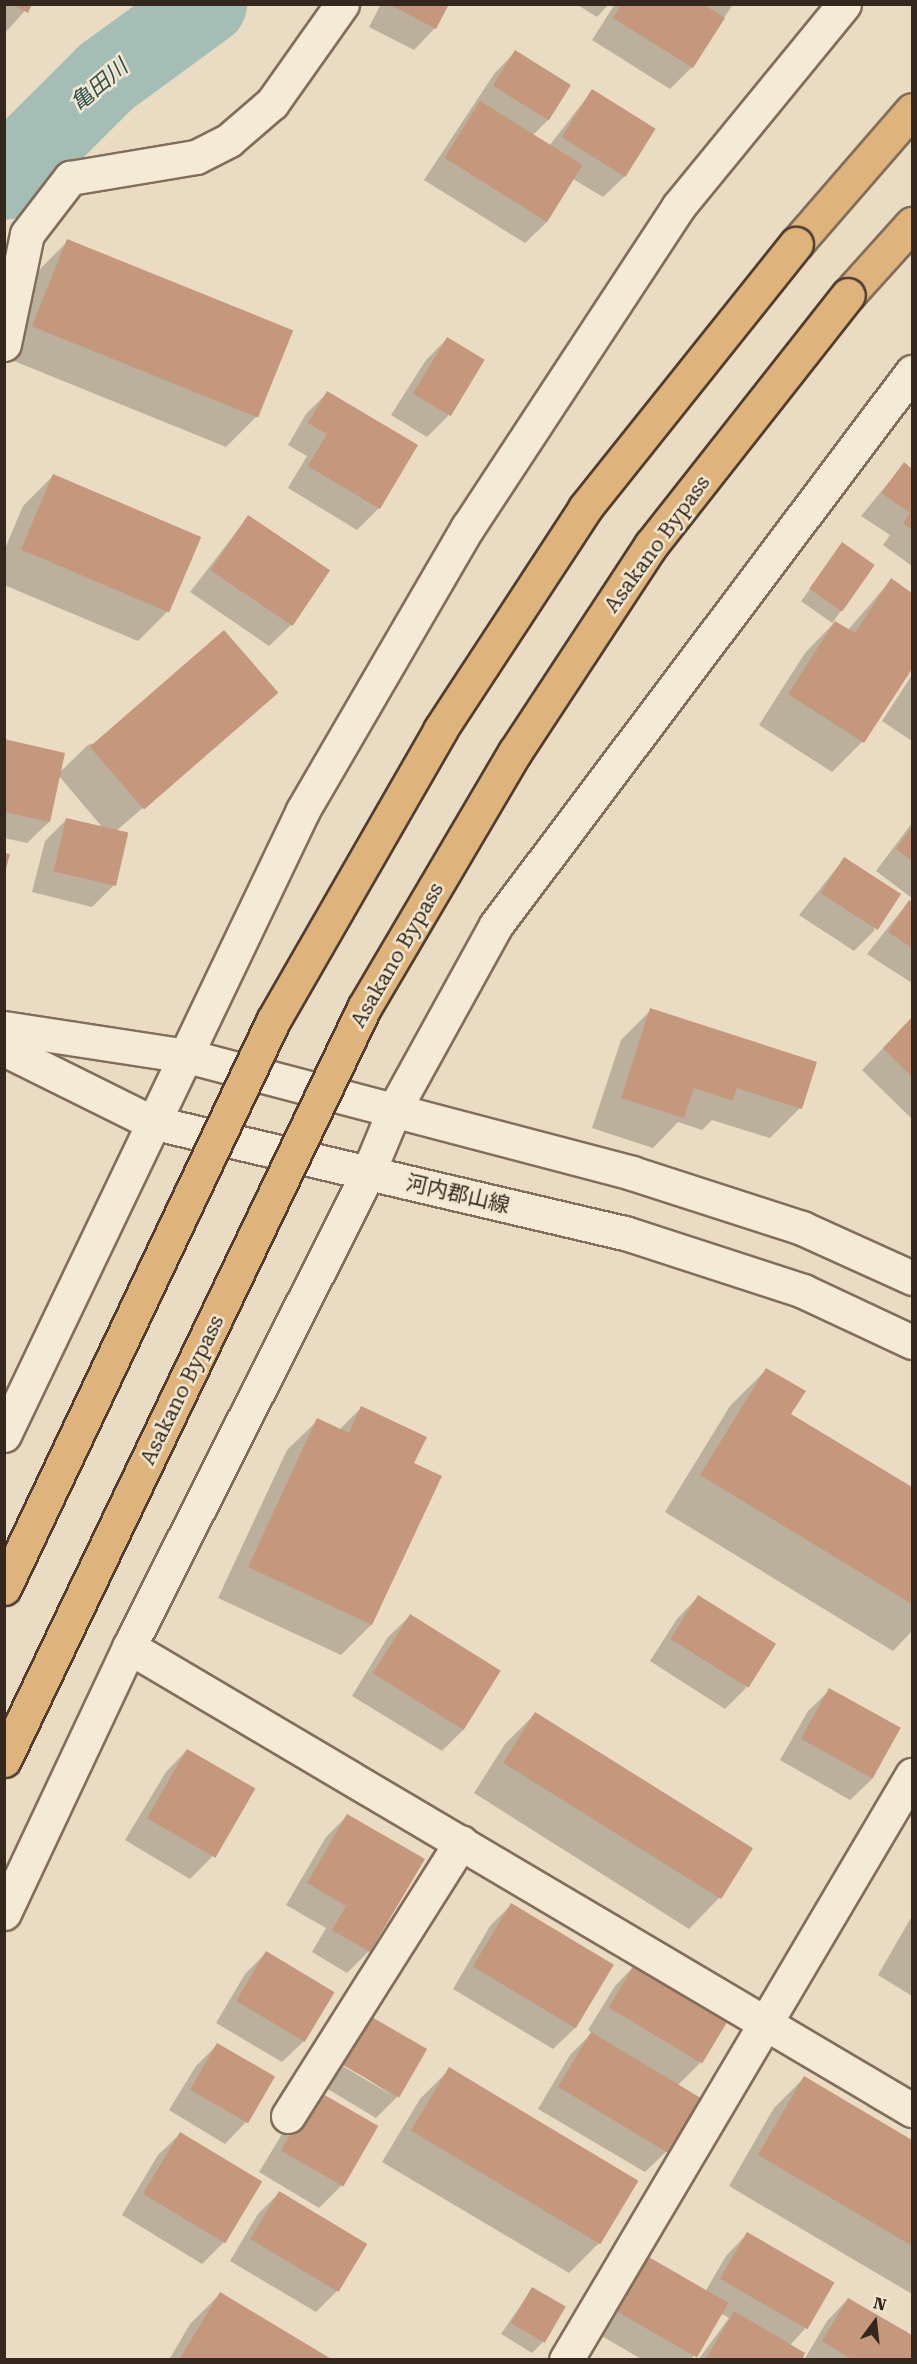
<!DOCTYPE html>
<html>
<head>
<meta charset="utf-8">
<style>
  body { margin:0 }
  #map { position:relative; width:917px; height:2364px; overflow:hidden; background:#eadcc3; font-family:"Roboto Serif","Noto Sans JP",serif }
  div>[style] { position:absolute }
  .shadow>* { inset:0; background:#0003; transform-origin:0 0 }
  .river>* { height:82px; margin:-41px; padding:0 41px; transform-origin:41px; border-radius:41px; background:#a4bdb5 }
  .building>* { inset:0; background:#c5977c; transform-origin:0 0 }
  .roads { filter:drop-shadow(2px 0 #826e5b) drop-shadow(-2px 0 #826e5b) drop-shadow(0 2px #826e5b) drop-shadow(0 -2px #826e5b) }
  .minor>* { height:33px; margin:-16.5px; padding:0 16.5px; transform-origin:16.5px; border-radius:16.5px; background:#f5ead5 }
  .secondary>* { height:33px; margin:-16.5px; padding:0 16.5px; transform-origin:16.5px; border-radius:16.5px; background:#f5ead5 }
  .trunk>* { height:33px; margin:-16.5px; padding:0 16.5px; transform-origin:16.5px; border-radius:16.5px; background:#deb47c }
  .bridges { filter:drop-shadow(2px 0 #503d2f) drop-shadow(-2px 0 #503d2f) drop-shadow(0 2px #503d2f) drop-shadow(0 -2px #503d2f) }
  .trunk-bridge>* { height:33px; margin:-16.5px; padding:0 16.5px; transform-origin:16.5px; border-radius:16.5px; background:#deb47c }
  span { translate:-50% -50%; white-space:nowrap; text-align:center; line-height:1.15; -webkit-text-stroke:5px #f2e7d1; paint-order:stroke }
  .street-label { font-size:21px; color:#33271e }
  .water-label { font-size:22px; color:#2f524e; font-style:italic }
  .frame { position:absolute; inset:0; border:6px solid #33271e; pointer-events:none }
  .north { position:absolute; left:845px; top:2292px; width:60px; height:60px; -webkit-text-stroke:4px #f2e7d1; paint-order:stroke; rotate:15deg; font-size:16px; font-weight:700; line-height:24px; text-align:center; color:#33271e }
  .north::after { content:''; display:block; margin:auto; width:21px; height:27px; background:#33271e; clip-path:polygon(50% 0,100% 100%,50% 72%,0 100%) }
</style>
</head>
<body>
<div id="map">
  <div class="shadow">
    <i style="clip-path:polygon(4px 4px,31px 4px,4px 34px)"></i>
    <i style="clip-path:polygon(381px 4px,448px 4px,435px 28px,414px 50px,369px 27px)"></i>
    <i style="clip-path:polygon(576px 4px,609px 4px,597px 17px)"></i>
    <i style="clip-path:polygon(615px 4px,733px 4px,692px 67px,670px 89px,592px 40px)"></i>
    <i style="clip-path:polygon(515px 52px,548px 120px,532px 136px,549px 146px,592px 91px,625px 176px,603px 197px,573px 179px,547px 222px,525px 243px,424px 180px,494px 74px)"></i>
    <i style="clip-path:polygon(68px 241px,256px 417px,226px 447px,4px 357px,38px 271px)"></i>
    <i style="clip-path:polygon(447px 339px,448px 416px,427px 437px,391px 415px,426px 360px)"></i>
    <i style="clip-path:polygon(327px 393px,379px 508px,357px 530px,288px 488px,307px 456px,288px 445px,306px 414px)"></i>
    <i style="clip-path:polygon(904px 464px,912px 470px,912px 566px,883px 545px,890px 535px,861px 516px)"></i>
    <i style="clip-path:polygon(53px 476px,168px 611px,138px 641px,4px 585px,4px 551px,23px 506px)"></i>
    <i style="clip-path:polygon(248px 517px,291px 625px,269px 646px,190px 592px)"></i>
    <i style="left:842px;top:543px;width:38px;height:71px;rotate:35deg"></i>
    <i style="clip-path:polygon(891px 580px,912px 594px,912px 666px,862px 742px,832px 772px,759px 725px,805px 653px,835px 622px,848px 630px)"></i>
    <i style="clip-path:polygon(912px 675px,912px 741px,882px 721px)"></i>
    <i style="clip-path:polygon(276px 693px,116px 831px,114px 885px,92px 907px,32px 892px,45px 841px,66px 820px,103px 828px,59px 776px,49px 822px,27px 843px,4px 838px,4px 740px,59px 773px,88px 745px)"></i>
    <i style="clip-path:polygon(912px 823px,912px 898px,876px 871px)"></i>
    <i style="clip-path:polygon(844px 859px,875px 930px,854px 951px,799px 915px)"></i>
    <i style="clip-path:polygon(909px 901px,912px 903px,912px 983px,867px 954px)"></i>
    <i style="clip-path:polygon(651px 1010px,800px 1108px,770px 1138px,712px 1120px,702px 1130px,678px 1122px,653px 1148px,592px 1128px,621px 1040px)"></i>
    <i style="clip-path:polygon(912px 1018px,912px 1116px,911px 1118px,862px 1070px)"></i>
    <i style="clip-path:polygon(766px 1370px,789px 1415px,912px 1489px,912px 1631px,893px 1651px,665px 1512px,730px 1406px)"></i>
    <i style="clip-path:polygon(361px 1408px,412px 1464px,371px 1625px,341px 1655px,218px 1598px,287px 1450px,318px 1420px,339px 1430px)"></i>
    <i style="clip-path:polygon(698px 1597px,746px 1688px,725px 1709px,650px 1661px,677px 1619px)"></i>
    <i style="clip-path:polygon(410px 1616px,463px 1730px,442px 1751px,352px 1696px,388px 1637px)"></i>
    <i style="clip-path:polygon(830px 1690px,899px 1729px,872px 1779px,850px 1800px,780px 1760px,808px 1711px)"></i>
    <i style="clip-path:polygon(535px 1714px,751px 1849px,719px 1898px,689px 1929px,474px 1793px,505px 1744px)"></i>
    <i style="clip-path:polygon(187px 1750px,253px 1789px,211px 1858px,190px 1879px,125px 1840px,166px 1772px)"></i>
    <i style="clip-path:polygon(347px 1816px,369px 1951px,347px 1973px,312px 1952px,326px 1928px,286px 1905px,326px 1837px)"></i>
    <i style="clip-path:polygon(511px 1905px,575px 2028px,553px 2049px,453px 1989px,490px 1926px)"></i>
    <i style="clip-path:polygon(912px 1916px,912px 1996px,878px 1975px)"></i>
    <i style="clip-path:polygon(267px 1952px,304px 2041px,282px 2062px,216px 2023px,245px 1974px)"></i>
    <i style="clip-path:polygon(636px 1964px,700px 2063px,678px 2085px,667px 2151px,645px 2172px,538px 2109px,570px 2055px,592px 2033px,588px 2030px,615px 1986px)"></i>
    <i style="clip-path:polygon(370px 2018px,397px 2097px,376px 2118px,321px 2085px,336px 2062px,393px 2096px,337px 2059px)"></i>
    <i style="clip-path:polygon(217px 2045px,246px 2122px,225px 2144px,169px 2110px,196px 2066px)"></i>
    <i style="clip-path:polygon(450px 2069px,599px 2243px,569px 2273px,382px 2162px,420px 2099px)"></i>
    <i style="clip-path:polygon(804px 2078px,912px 2142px,912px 2294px,729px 2186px,774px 2108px)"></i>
    <i style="clip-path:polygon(295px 2113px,376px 2127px,341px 2186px,319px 2208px,259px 2172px)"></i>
    <i style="clip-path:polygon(180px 2134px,224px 2242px,202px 2264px,122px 2215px,158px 2155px)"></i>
    <i style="clip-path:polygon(279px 2193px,337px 2291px,316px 2312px,230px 2261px,258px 2214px)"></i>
    <i style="clip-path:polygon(747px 2234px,805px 2329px,789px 2346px,800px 2360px,698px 2360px,729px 2318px,720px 2313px,691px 2360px,643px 2360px,595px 2332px,625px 2280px,647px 2258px,705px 2292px,726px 2256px)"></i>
    <i style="clip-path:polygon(532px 2289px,543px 2342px,532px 2353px,501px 2334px)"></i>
    <i style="clip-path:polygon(220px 2294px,330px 2360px,169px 2360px,190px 2324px)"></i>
    <i style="clip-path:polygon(848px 2299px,912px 2337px,912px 2360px,804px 2360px,827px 2321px)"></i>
  </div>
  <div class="river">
    <i style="left:4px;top:179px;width:144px;rotate:-45deg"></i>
    <i style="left:106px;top:77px;width:124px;rotate:-36.1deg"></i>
  </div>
  <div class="building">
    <i style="clip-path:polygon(12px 4px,32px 4px,28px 13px)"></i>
    <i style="clip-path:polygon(389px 4px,449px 4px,436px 29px)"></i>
    <i style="clip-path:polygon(621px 4px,703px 4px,725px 18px,693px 68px,613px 18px)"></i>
    <i style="left:515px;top:50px;width:66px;height:42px;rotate:32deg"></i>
    <i style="left:592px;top:89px;width:75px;height:57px;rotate:32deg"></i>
    <i style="left:480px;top:101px;width:121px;height:67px;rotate:32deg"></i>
    <i style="left:67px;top:239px;width:244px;height:94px;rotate:22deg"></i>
    <i style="left:447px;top:337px;width:44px;height:66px;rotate:31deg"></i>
    <i style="clip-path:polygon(327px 391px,418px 445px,380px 509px,308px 466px,327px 434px,308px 423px)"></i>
    <i style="clip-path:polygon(904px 462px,912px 469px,912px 530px,903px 523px,910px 513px,881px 493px)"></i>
    <i style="left:53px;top:474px;width:161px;height:82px;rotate:23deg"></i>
    <i style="left:248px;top:515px;width:99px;height:67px;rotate:34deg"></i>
    <i style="left:842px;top:542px;width:40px;height:57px;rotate:35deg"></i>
    <i style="clip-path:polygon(891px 578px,912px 593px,912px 669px,864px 743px,788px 694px,835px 621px,855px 633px)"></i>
    <i style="left:224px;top:630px;width:83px;height:178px;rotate:49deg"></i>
    <i style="clip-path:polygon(4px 739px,65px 753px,50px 822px,4px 812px)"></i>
    <i style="left:66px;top:818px;width:64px;height:55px;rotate:13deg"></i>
    <i style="clip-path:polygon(912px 827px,912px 861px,896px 849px)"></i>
    <i style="clip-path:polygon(4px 853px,10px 854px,5px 872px,4px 872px)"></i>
    <i style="left:844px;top:857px;width:68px;height:43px;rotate:33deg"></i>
    <i style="clip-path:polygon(909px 900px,912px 902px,912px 948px,888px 932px)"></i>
    <i style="clip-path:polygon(650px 1008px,817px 1062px,802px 1109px,737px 1088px,733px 1101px,694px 1088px,684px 1118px,621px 1098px)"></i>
    <i style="clip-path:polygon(912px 1017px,912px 1077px,883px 1048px)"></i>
    <i style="clip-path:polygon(766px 1368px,806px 1391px,791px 1414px,912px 1487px,912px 1604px,700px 1475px)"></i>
    <i style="clip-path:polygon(361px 1406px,427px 1437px,414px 1463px,442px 1476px,372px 1625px,248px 1567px,317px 1418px,349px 1433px)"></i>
    <i style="left:698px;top:1595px;width:92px;height:52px;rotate:32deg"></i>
    <i style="left:410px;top:1614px;width:107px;height:70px;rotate:32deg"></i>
    <i style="left:829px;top:1688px;width:82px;height:58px;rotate:29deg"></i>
    <i style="left:535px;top:1712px;width:257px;height:60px;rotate:32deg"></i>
    <i style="left:187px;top:1749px;width:79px;height:80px;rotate:30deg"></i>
    <i style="clip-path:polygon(347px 1814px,425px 1859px,370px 1952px,332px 1930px,346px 1906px,307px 1883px)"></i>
    <i style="left:511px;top:1903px;width:120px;height:74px;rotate:31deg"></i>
    <i style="left:266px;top:1951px;width:80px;height:58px;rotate:31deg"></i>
    <i style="left:636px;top:1962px;width:109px;height:53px;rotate:31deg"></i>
    <i style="left:370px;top:2016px;width:66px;height:56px;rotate:30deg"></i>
    <i style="left:591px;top:2032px;width:128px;height:64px;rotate:31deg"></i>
    <i style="left:217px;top:2043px;width:67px;height:54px;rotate:30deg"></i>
    <i style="left:449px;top:2067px;width:221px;height:74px;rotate:31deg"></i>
    <i style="clip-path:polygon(804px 2076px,912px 2140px,912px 2246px,758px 2155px)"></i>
    <i style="left:316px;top:2090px;width:72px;height:70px;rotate:30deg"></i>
    <i style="left:180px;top:2132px;width:96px;height:72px;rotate:31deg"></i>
    <i style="left:279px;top:2191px;width:103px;height:56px;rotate:31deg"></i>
    <i style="left:747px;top:2232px;width:101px;height:54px;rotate:30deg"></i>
    <i style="left:647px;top:2256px;width:94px;height:63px;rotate:30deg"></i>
    <i style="left:532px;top:2287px;width:39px;height:42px;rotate:30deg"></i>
    <i style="clip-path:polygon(220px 2292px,333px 2360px,179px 2360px)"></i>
    <i style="clip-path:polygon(848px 2298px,912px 2335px,912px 2360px,853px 2360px,822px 2341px)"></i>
    <i style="clip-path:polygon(734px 2311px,805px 2353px,802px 2360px,705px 2360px)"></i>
  </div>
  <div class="roads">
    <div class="minor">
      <i style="left:4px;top:344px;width:112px;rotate:-78.2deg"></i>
      <i style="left:27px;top:234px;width:71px;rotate:-52.5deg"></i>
      <i style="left:70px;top:178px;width:128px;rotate:-9.5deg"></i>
      <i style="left:196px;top:157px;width:37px;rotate:-27deg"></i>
      <i style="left:229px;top:140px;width:57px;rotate:-40.7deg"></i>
      <i style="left:272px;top:103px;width:121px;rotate:-54.7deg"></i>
      <i style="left:4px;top:1435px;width:693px;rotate:-64.43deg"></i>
      <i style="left:303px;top:810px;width:328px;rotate:-59.8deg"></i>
      <i style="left:468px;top:527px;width:383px;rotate:-56.7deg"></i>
      <i style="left:678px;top:207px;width:262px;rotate:-50.7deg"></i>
      <i style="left:129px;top:1647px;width:910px;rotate:30.6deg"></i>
      <i style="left:4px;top:1913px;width:294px;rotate:-64.8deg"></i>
      <i style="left:129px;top:1647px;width:531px;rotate:-63.24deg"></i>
      <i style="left:368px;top:1173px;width:70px;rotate:-67.4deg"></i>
      <i style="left:395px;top:1108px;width:209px;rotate:-61.1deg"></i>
      <i style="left:496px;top:925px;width:692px;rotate:-53.05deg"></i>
      <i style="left:288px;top:2116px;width:324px;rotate:-57.7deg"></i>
      <i style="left:566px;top:2360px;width:680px;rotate:-59.4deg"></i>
    </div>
    <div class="secondary">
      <i style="left:4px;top:1028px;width:185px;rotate:8.7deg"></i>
      <i style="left:187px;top:1056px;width:460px;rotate:14.7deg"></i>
      <i style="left:632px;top:1173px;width:179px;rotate:17.9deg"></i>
      <i style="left:802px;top:1228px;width:121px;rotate:24.4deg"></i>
      <i style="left:4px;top:1049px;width:164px;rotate:26.4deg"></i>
      <i style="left:151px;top:1122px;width:487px;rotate:13.2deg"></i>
      <i style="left:625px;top:1233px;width:187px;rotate:18deg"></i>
      <i style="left:803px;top:1291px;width:120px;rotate:25.1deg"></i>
    </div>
    <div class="trunk">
      <i style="left:796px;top:244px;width:177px;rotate:-49.1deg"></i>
      <i style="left:848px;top:295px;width:96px;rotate:-48deg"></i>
    </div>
  </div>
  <div class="bridges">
    <div class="trunk-bridge">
      <i style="left:4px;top:1588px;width:628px;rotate:-64.62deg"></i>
      <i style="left:273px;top:1021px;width:336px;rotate:-60.1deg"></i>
      <i style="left:440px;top:730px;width:265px;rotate:-56.8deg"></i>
      <i style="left:585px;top:508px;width:338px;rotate:-51.4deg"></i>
      <i style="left:4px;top:1760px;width:834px;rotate:-64.42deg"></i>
      <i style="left:364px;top:1008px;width:297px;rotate:-59.5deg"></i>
      <i style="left:515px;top:752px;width:248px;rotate:-56.7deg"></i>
      <i style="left:651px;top:545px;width:318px;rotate:-51.8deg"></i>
    </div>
  </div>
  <div class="street-label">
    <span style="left:657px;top:544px;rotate:-54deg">Asakano Bypass</span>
    <span style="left:397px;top:955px;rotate:-60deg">Asakano Bypass</span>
    <span style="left:458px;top:1194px;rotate:13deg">河内郡山線</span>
    <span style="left:182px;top:1390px;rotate:-64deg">Asakano Bypass</span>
  </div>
  <div class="water-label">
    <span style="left:99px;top:85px;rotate:-40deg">亀田川</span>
  </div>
  <div class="frame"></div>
  <div class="north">N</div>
</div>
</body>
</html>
